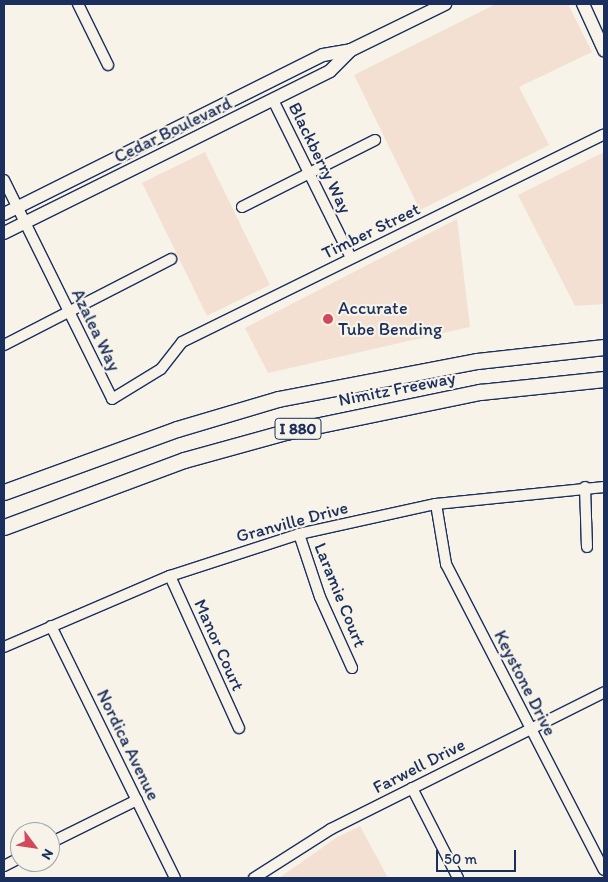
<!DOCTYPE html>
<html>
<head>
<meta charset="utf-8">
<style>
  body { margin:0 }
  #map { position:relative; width:608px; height:882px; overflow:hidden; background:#f7f3e8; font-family:Itim,sans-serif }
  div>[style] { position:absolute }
  .built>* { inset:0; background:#f3e0d2; transform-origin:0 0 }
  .roads { filter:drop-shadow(1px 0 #1b2f5e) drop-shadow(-1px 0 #1b2f5e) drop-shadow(0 1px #1b2f5e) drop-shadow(0 -1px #1b2f5e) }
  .minor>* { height:10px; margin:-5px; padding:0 5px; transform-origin:5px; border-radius:5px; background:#f7f3e8 }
  .major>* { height:12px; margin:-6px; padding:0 6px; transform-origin:6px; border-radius:6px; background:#f7f3e8 }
  .highway>* { height:15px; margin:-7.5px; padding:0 7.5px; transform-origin:7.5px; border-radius:7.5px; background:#f7f3e8 }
  .dots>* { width:14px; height:14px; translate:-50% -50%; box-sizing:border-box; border:2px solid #f7f3e8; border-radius:50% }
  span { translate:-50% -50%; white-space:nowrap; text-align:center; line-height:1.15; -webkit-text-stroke:4.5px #f7f3e8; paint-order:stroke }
  .shield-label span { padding:1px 4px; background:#f7f3e8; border:1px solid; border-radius:4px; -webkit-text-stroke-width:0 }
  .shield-label { font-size:16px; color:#1b2f5e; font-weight:700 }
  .street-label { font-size:18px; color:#1b2f5e }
  .poi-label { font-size:18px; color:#1b2f5e }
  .left { translate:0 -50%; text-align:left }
  .frame { position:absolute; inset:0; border:5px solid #1b2f5e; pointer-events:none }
  .north { position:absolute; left:10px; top:822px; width:50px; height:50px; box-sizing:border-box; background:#f7f3e8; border:1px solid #9fa5b1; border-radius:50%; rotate:121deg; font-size:14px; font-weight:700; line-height:20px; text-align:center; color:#1b2f5e }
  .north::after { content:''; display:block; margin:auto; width:18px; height:22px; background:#d1495b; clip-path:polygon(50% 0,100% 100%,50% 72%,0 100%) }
  .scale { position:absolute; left:436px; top:850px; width:80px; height:22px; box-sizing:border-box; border:2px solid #1b2f5e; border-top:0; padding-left:6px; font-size:15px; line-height:18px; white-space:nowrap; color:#1b2f5e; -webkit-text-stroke:4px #f7f3e8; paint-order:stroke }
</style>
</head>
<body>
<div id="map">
  <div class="built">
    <i style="clip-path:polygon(496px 4px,568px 4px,592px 52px,519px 87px,549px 145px,420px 210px,354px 75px)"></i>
    <i style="left:205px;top:152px;width:148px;height:70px;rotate:64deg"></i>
    <i style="clip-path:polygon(604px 152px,604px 304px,575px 306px,518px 195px)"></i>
    <i style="clip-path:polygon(457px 219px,470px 327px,268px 373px,245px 328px)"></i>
    <i style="clip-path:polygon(360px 826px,388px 878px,279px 878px,336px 838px)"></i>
  </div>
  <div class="roads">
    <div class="minor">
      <i style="left:78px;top:4px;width:68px;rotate:63.8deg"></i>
      <i style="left:273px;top:100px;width:176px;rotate:63.7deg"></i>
      <i style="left:4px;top:180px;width:244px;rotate:63.7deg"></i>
      <i style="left:112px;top:399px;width:57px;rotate:-31.5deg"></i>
      <i style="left:161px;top:369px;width:34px;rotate:-52deg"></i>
      <i style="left:182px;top:342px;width:470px;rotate:-26.2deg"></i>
      <i style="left:242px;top:207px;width:149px;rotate:-26.7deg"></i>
      <i style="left:4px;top:345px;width:188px;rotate:-27.2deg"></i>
      <i style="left:585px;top:487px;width:60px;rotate:88.1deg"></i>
      <i style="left:436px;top:504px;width:61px;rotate:80.5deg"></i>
      <i style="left:446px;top:564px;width:344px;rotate:62.7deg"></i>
      <i style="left:299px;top:534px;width:66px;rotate:71.6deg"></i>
      <i style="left:320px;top:597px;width:78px;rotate:65.7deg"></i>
      <i style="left:170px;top:576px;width:167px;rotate:65.6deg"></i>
      <i style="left:51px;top:626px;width:281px;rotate:63.8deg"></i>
      <i style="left:4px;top:647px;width:181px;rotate:-23.2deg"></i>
      <i style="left:170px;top:576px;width:136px;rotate:-18deg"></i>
      <i style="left:299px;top:534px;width:140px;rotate:-12.4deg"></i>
      <i style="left:436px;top:504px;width:169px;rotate:-5.8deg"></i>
      <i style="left:412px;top:788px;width:101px;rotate:62.9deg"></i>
      <i style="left:50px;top:843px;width:97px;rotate:-26.3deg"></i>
      <i style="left:4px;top:866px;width:18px;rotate:-27deg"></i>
      <i style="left:254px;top:878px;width:91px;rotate:-32.5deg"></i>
      <i style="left:331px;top:829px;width:305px;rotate:-26.6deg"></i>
    </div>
    <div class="major">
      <i style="left:583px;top:4px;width:51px;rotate:65.5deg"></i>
      <i style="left:4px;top:214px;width:356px;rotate:-26.5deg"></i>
      <i style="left:323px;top:55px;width:28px;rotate:-10deg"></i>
      <i style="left:351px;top:50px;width:105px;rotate:-26.1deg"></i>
      <i style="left:4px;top:233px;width:364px;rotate:-26.4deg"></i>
      <i style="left:330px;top:71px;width:30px;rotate:-45deg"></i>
    </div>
    <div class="highway">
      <i style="left:4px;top:492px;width:184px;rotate:-20deg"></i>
      <i style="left:177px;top:429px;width:105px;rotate:-16.5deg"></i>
      <i style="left:278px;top:399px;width:203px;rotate:-10.8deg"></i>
      <i style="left:477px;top:361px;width:128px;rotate:-6.3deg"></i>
      <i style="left:4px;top:527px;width:192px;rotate:-20.4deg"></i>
      <i style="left:184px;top:460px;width:106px;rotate:-15.4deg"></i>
      <i style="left:286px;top:432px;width:198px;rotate:-11.7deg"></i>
      <i style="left:480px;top:392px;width:125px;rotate:-6deg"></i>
    </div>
  </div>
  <div class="dots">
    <i style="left:328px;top:319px;background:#d1495b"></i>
  </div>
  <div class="shield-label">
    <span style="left:298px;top:429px">I 880</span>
  </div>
  <div class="street-label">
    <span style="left:173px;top:130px;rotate:-26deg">Cedar Boulevard</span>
    <span style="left:320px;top:158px;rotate:64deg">Blackberry Way</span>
    <span style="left:371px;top:231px;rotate:-26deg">Timber Street</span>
    <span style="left:96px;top:330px;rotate:64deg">Azalea Way</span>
    <span style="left:397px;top:389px;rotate:-11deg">Nimitz Freeway</span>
    <span style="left:292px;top:522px;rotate:-15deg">Granville Drive</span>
    <span style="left:340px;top:595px;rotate:68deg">Laramie Court</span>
    <span style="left:219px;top:645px;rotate:66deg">Manor Court</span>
    <span style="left:525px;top:683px;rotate:63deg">Keystone Drive</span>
    <span style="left:128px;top:745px;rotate:64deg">Nordica Avenue</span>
    <span style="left:419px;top:766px;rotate:-27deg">Farwell Drive</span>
  </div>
  <div class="poi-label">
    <span class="left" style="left:338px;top:319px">Accurate<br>Tube Bending</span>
  </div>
  <div class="frame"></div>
  <div class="north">N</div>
  <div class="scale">50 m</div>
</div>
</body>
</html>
